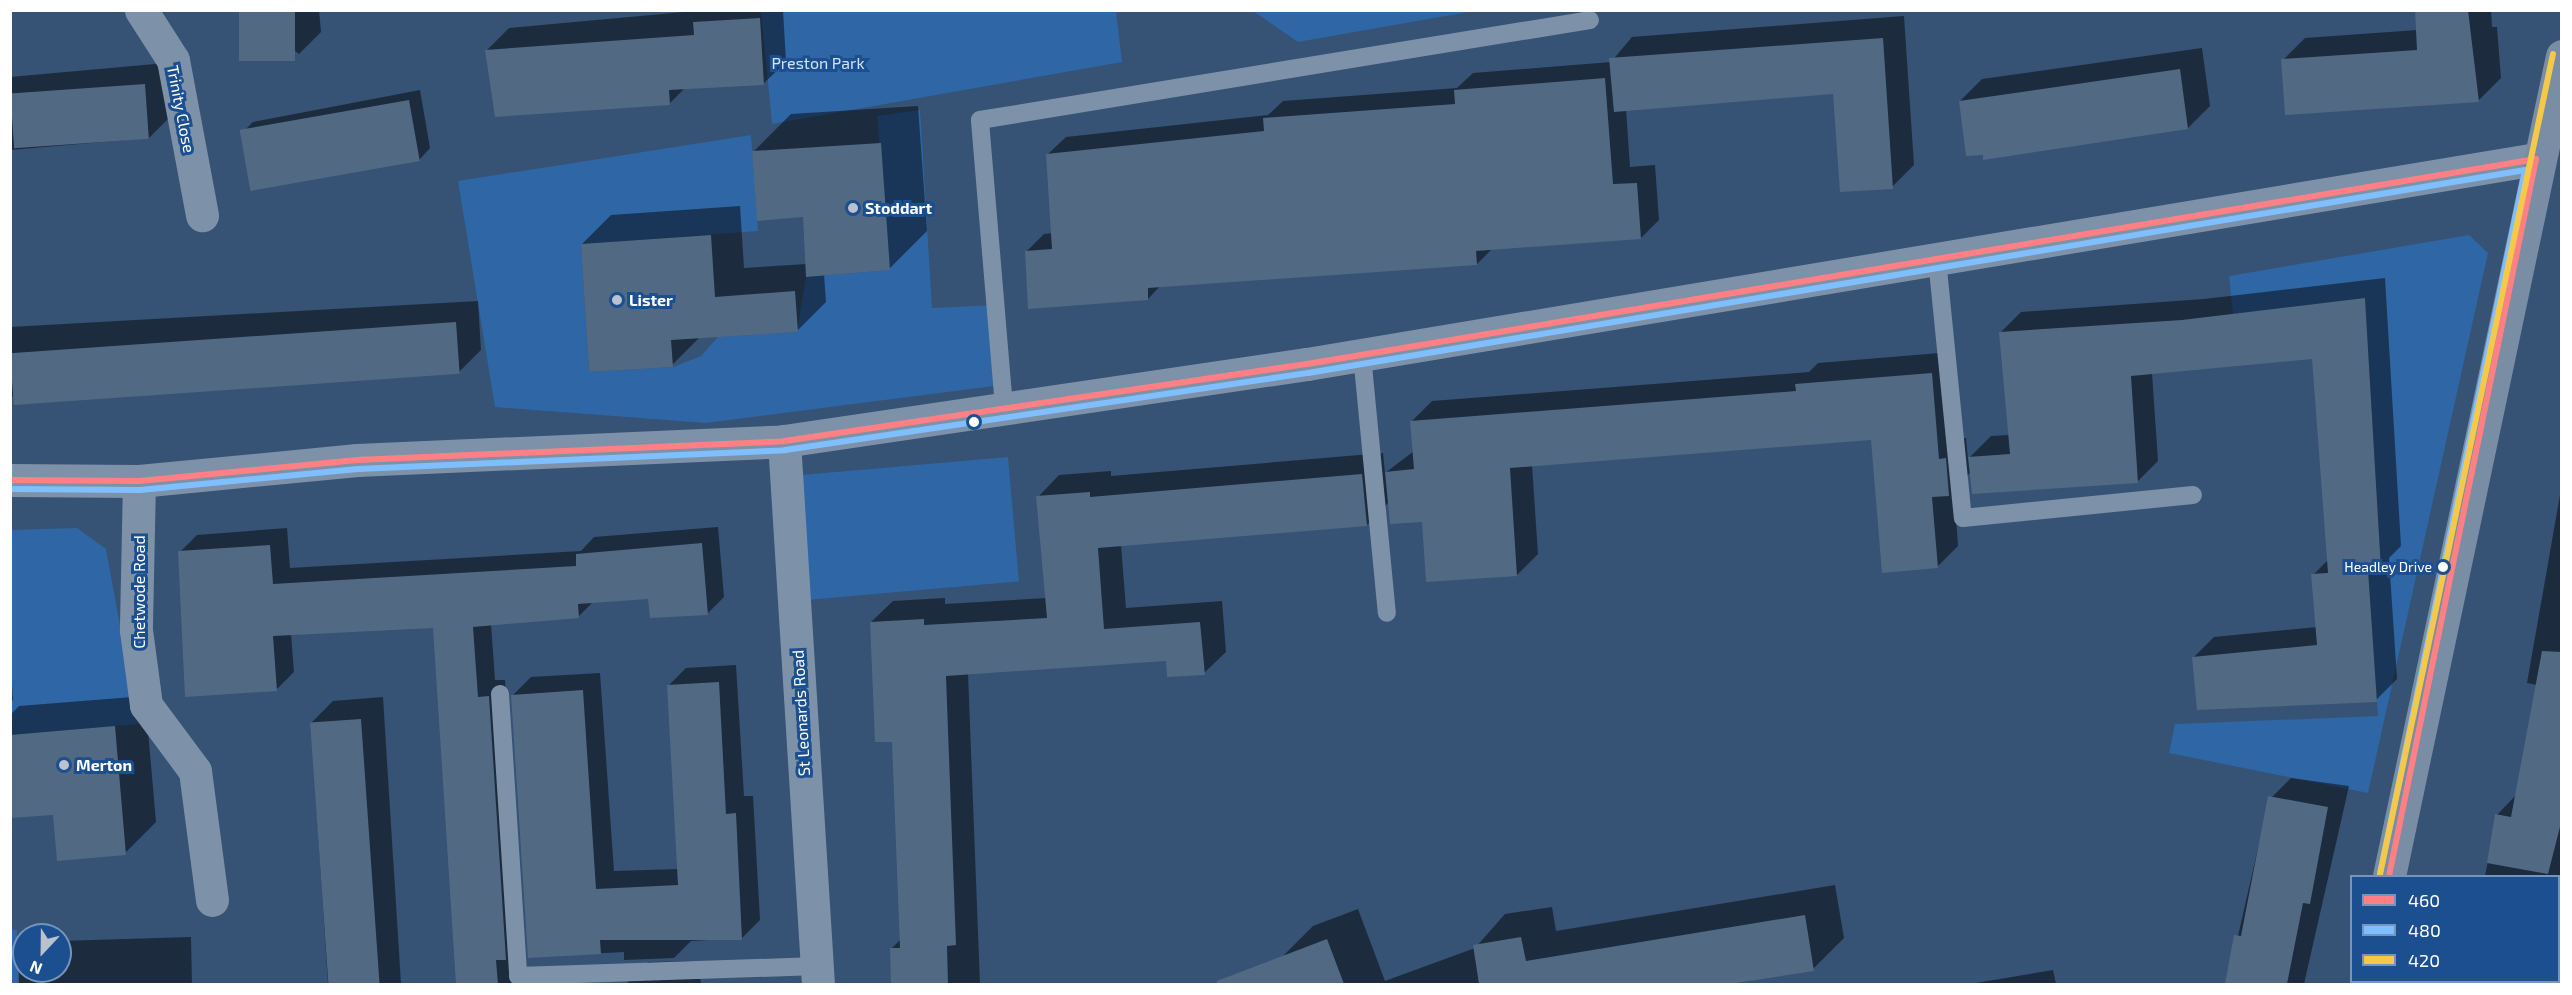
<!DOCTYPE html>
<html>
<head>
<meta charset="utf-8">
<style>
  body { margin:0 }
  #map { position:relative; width:2572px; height:995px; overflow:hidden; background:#365274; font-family:"Exo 2",sans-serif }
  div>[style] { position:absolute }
  .green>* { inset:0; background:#2f66a5; transform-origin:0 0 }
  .shadow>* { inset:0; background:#0007 }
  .building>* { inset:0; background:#526984; transform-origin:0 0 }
  .lane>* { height:18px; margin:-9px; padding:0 9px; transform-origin:9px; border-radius:9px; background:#7d92a8 }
  .street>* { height:33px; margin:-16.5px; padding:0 16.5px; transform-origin:16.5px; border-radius:16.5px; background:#7d92a8 }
  .secondary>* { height:33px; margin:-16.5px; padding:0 16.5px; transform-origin:16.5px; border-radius:16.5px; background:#798da4 }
  .bus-1>* { height:6px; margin:-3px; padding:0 3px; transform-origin:3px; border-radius:3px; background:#ff8084 }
  .bus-2>* { height:6px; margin:-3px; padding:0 3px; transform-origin:3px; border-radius:3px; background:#80bfff }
  .bus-3>* { height:6px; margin:-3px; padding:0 3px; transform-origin:3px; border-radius:3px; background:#f4c848 }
  .dots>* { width:16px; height:16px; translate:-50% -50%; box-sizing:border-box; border:3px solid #1b4f8f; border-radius:50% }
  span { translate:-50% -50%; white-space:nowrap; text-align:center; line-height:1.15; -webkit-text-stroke:6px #1b4f8f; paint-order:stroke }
  .bus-label { font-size:14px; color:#fff }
  .right { translate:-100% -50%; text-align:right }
  .park-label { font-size:16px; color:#cfe3fa }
  .street-label { font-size:16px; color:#fff }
  .poi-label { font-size:16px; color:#fff; font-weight:700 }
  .left { translate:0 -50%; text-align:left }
  .frame { position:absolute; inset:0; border:12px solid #fff; pointer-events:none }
  .legend { position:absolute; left:2350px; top:875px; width:210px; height:108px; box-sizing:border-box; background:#1b4f8f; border:2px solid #7695bc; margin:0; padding:8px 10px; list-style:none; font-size:18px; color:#fff }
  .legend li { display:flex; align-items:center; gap:12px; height:30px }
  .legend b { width:30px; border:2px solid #7695bc }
  .north { position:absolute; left:12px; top:923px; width:60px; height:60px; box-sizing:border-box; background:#1b4f8f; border:2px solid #7695bc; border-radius:50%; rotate:202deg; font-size:16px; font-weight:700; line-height:24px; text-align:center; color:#fff }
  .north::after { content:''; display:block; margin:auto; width:21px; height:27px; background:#b9c2ce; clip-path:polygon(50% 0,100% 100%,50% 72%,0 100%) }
</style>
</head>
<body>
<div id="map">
  <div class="green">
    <i style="clip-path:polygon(761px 11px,1116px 11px,1122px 62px,772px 124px)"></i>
    <i style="clip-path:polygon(1253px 11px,1474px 11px,1298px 42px)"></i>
    <i style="clip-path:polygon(920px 110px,932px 308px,995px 305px,1002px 385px,706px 423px,495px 407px,458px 181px,751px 135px,758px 231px,581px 244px,589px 372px,673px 367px,701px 356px,718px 337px,797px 332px,806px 277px,890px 270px,877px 116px)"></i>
    <i style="clip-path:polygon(2469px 235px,2488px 253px,2368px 793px,2169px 753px,2175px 724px,2378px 716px,2368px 570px,2381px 568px,2365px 298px,2233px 314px,2229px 276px)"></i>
    <i style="left:1008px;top:457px;width:125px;height:222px;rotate:85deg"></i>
    <i style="clip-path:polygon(77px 528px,106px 549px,138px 724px,11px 735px,10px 530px)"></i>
    <i style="clip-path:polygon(11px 930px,17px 930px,18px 984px,11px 984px)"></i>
  </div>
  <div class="shadow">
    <i style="clip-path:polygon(241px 10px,319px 10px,321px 32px,299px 54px)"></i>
    <i style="clip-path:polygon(706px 10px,783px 10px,786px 62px,764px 83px,685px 88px,670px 103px,487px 50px,509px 28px)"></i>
    <i style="clip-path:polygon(2416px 10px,2491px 10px,2492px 27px,2497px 27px,2501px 78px,2479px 100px,2283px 60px,2305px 38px,2417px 30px)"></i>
    <i style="clip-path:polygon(1904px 16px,1914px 165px,1892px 187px,1835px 92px,1626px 109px,1630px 167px,1655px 165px,1659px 220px,1641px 238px,1493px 248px,1477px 264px,1161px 285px,1148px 299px,1026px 252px,1044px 234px,1053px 233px,1048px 154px,1066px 137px,1268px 115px,1283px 101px,1457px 88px,1473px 73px,1611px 62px,1632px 37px)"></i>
    <i style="clip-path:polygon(2202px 48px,2210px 106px,2188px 128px,1984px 153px,1960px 101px,1982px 79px)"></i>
    <i style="clip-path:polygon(166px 63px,171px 116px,149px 138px,10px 150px,10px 77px)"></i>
    <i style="clip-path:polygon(420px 90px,430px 148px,419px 160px,242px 133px,253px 122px)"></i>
    <i style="clip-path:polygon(918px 106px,927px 231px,889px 269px,824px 274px,826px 302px,797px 331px,700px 337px,672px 365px,582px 244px,611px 215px,740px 206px,744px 268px,807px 264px,804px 215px,753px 152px,791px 114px)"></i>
    <i style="clip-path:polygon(2385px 278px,2401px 546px,2389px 558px,2397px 679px,2376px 700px,2193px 658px,2214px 637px,2317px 627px,2313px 575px,2329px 559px,2314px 357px,2152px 373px,2158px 461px,2137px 482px,1971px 472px,1954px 489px,1958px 546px,1937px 567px,1873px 438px,1532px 465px,1538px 554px,1517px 575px,1389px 502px,1367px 525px,1121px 545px,1126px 608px,1222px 601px,1226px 652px,1204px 673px,1167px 659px,968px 673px,980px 984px,892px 984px,891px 949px,901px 939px,894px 741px,871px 622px,893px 601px,945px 598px,945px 604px,1047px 598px,1038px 497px,1059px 475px,1111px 471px,1111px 476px,1383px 453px,1385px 473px,1414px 451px,1411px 422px,1432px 401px,1809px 372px,1818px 363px,1952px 352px,1959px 438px,1966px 438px,1968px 459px,1991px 436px,2009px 435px,2000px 333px,2021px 312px,2204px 299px)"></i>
    <i style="clip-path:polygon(478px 301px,481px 350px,459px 372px,10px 397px,10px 327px)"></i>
    <i style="clip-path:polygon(2560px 495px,2562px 892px,2558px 908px,2558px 876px,2485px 876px,2497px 815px,2516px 795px,2537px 685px,2527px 683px)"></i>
    <i style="clip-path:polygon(718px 527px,724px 597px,707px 614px,650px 597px,594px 601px,578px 617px,491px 624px,495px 680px,505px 680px,522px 941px,513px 950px,515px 984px,457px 984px,434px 626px,291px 634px,294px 672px,277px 689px,180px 552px,197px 535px,287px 528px,290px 568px,581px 551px,594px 537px)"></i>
    <i style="clip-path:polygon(10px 654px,13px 700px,10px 703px)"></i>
    <i style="clip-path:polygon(736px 665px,744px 796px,753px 796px,760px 920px,742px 938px,691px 941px,674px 958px,624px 960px,624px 952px,530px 957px,513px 695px,531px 677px,600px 673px,614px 871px,678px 869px,668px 686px,686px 668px)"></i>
    <i style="clip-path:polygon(145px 696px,156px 822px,125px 853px,55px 813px,10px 817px,10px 715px,19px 706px)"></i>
    <i style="clip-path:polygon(383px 697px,401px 984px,328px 984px,311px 723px,333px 701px)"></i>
    <i style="clip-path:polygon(2291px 778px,2349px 786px,2304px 984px,2227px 984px,2269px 800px)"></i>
    <i style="clip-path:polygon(1835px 885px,1844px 938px,1813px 969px,1720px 984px,1292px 984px,1282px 957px,1313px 926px,1358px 909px,1385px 981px,1475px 948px,1505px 914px,1552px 907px,1556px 931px)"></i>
    <i style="clip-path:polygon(191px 937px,192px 984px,19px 984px,19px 963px,24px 958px,24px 971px,60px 971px,60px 941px)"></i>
    <i style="clip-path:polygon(698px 961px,701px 984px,626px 984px,648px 962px)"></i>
    <i style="clip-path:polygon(2053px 970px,2056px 984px,1970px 984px)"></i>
  </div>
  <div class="building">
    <i style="left:239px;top:10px;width:56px;height:51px"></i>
    <i style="clip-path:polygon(2415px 10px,2468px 10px,2479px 102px,2285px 115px,2281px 59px,2417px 50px)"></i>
    <i style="clip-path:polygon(760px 18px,764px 85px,669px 90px,670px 105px,495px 117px,485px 50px,694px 35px,693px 22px)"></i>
    <i style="clip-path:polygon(1883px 38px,1893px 189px,1840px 192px,1833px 94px,1614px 112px,1609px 58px)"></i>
    <i style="clip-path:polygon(2180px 69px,2188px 129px,1983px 160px,1983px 155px,1966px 156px,1959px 101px)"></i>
    <i style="clip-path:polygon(1605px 78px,1613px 184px,1637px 183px,1641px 239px,1476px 251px,1477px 265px,1148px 288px,1148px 300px,1028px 309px,1025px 251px,1052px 249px,1046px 154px,1264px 131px,1263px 118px,1455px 104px,1454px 90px)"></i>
    <i style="left:145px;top:84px;width:55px;height:135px;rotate:86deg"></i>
    <i style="left:409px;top:100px;width:62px;height:172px;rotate:80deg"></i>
    <i style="clip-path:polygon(881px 143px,890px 270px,806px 277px,803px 217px,757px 221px,752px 151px)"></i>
    <i style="clip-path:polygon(711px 235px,715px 297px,795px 291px,798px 332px,671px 340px,673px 367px,589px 372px,581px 244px)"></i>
    <i style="clip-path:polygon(2365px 298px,2381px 569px,2368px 570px,2377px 702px,2197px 710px,2192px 657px,2317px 645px,2311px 574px,2328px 573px,2312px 359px,2131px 376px,2138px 483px,1972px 494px,1968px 457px,2010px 454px,1999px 332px,2182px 320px)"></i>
    <i style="left:456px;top:322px;width:52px;height:447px;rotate:86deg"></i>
    <i style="clip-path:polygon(1932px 373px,1939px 459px,1946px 458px,1949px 496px,1932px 497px,1938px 568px,1882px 573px,1871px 440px,1510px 468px,1517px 576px,1426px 582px,1422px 522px,1390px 524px,1385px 472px,1414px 469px,1410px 421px,1796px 391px,1795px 384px)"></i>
    <i style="clip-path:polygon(1362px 474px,1367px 526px,1098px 548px,1104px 629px,1200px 622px,1205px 675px,1167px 677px,1166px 661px,946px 676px,956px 945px,947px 946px,948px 984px,891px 984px,890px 948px,900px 948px,892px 742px,875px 742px,870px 622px,924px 619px,924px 625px,1047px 618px,1036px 496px,1090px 492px,1090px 497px)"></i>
    <i style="clip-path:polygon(702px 543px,708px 615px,650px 618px,648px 599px,578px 604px,579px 618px,473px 627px,478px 697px,489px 696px,506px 960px,496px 960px,498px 984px,456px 984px,433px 628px,273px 636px,277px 691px,185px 697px,178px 551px,270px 545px,273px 584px,576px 566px,576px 554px)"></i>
    <i style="clip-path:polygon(2542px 651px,2562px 652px,2562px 819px,2548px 874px,2487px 863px,2495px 814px,2511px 817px)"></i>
    <i style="clip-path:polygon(719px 682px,726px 814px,736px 813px,742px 940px,600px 940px,601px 954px,528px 958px,511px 695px,583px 690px,596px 889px,678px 885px,667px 685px)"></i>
    <i style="left:361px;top:719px;width:266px;height:51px;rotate:86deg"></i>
    <i style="clip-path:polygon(115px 726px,126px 855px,57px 861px,53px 815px,10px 818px,10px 735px)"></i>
    <i style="clip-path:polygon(2268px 796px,2328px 807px,2310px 904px,2303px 903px,2287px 984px,2225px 984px,2234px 935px,2241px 936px)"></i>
    <i style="clip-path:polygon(1805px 915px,1814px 971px,1729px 984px,1479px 984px,1473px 945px,1521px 937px,1526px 961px)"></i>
    <i style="clip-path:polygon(1327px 939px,1344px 984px,1217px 984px,1217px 981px)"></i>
  </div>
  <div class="lane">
    <i style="left:1937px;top:259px;width:260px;rotate:84.3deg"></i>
    <i style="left:1963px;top:518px;width:231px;rotate:-5.7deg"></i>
    <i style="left:1362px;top:355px;width:259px;rotate:84.5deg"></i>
    <i style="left:1004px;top:407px;width:288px;rotate:-94.8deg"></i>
    <i style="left:980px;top:120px;width:618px;rotate:-9.31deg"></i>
    <i style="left:500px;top:694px;width:283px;rotate:86.3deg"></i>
    <i style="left:518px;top:976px;width:299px;rotate:-1.9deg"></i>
  </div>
  <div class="street">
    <i style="left:141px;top:10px;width:59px;rotate:57.4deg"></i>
    <i style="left:173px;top:60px;width:158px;rotate:79.4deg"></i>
    <i style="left:784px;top:441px;width:544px;rotate:86.42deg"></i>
    <i style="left:10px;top:480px;width:129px;rotate:0.4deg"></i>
    <i style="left:139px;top:481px;width:219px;rotate:-5.5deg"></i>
    <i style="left:357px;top:460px;width:427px;rotate:-2.5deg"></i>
    <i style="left:784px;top:441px;width:529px;rotate:-8.38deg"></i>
    <i style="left:1307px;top:364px;width:1246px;rotate:-9.47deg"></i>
    <i style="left:139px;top:481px;width:149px;rotate:91.2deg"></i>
    <i style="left:136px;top:630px;width:76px;rotate:82.4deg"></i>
    <i style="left:146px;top:705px;width:82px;rotate:53.4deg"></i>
    <i style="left:195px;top:771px;width:130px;rotate:82.5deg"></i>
  </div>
  <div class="secondary">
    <i style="left:2389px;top:876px;width:838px;rotate:-78.09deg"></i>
    <i style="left:2367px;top:984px;width:2px;rotate:-90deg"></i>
  </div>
  <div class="bus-1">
    <i style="left:10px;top:480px;width:129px;rotate:0.4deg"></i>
    <i style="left:139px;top:481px;width:219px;rotate:-5.5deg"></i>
    <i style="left:357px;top:460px;width:427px;rotate:-2.5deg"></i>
    <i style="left:784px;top:441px;width:529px;rotate:-8.38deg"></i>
    <i style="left:1307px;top:364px;width:1246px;rotate:-9.47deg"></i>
    <i style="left:2389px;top:876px;width:732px;rotate:-78.41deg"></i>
  </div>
  <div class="bus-2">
    <i style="left:10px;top:489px;width:130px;rotate:0.4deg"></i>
    <i style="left:140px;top:490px;width:219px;rotate:-5.5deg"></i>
    <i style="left:358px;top:469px;width:427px;rotate:-2.5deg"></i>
    <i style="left:785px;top:450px;width:529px;rotate:-8.38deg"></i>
    <i style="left:1308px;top:373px;width:1234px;rotate:-9.47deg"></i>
    <i style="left:2525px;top:170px;width:719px;rotate:101.64deg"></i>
  </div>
  <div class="bus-3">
    <i style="left:2380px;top:874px;width:838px;rotate:-78.09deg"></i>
  </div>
  <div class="dots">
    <i style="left:853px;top:208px;background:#b9c2ce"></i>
    <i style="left:617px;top:300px;background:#b9c2ce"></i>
    <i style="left:974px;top:422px;background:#fff"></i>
    <i style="left:2443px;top:567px;background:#fff"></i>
    <i style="left:64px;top:765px;background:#b9c2ce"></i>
  </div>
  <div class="bus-label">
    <span class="right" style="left:2432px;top:567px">Headley Drive</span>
  </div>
  <div class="park-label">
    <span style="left:818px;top:63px">Preston Park</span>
  </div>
  <div class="street-label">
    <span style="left:181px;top:109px;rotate:79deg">Trinity Close</span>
    <span style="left:139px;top:592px;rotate:-90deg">Chetwode Road</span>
    <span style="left:801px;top:713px;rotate:-93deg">St Leonards Road</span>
  </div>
  <div class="poi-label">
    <span class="left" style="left:865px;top:208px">Stoddart</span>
    <span class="left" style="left:629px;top:300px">Lister</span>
    <span class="left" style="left:76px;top:765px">Merton</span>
  </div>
  <div class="frame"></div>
  <ul class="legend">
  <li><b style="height:8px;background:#ff8084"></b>460</li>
  <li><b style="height:8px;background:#80bfff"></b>480</li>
  <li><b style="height:8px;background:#f4c848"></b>420</li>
  </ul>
  <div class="north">N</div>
</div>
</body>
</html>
